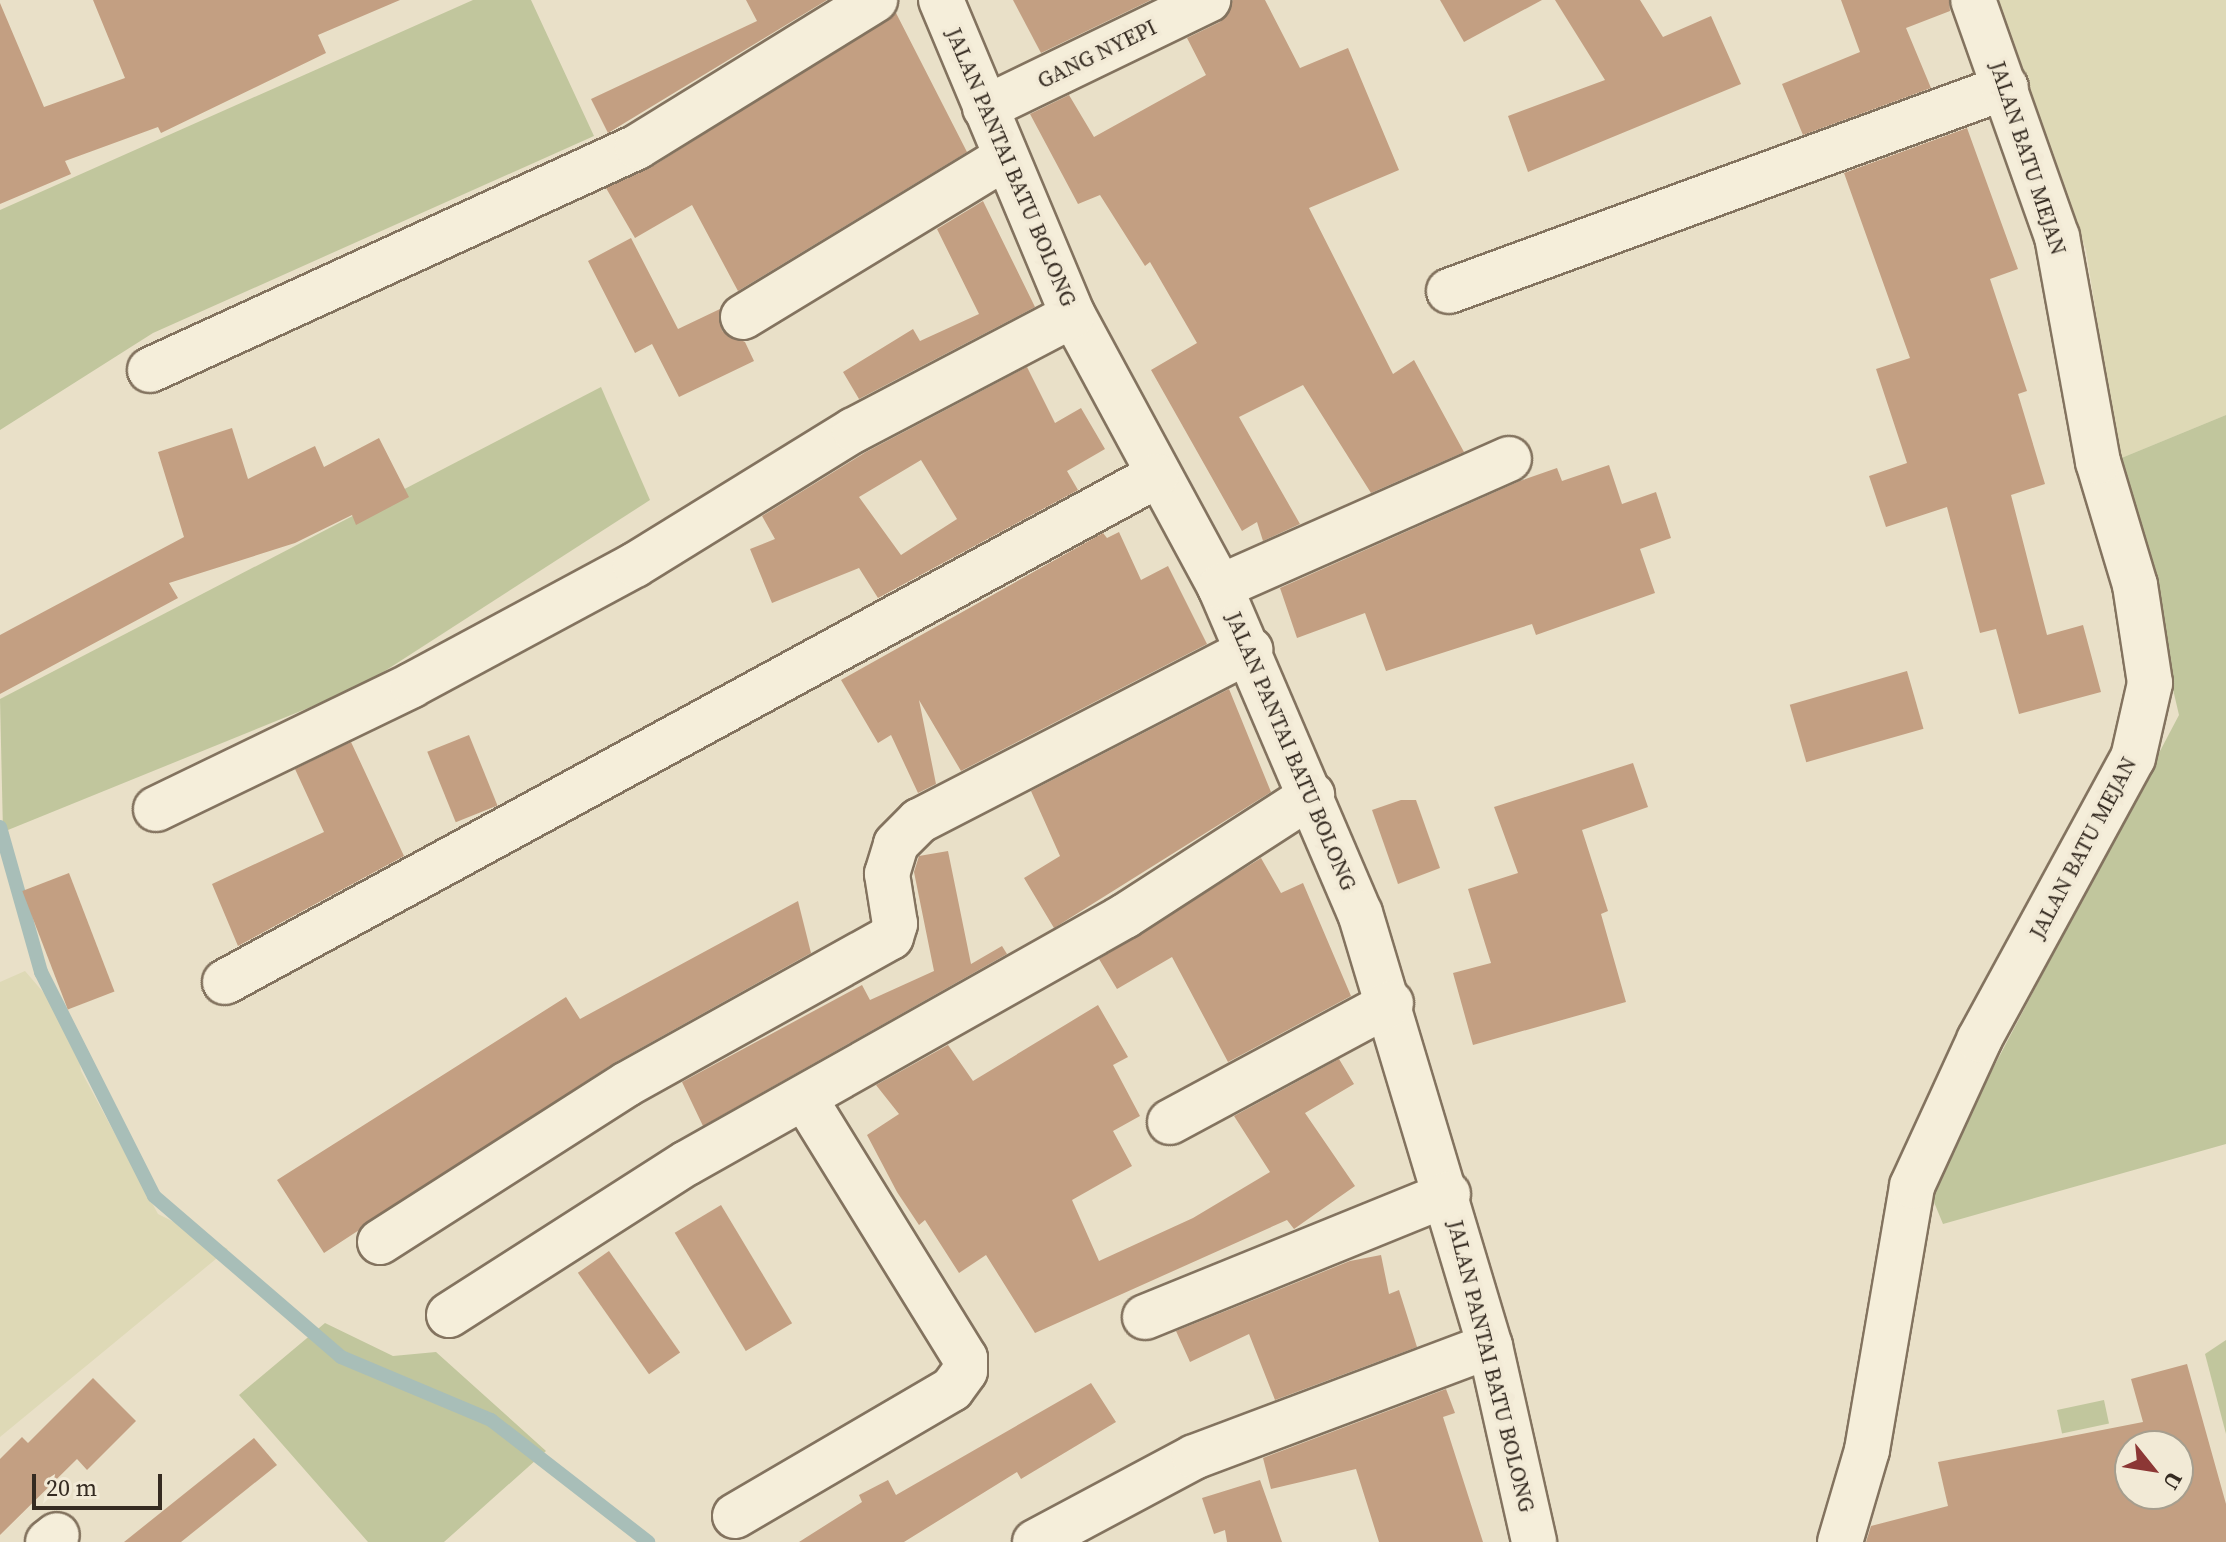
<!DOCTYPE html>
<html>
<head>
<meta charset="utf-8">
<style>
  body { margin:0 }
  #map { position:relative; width:2226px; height:1542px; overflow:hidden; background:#e9e0c8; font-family:"Source Serif 4",serif }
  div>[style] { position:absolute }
  .farmland>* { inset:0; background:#ded9b6 }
  .green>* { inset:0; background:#c1c69d; transform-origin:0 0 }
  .stream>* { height:14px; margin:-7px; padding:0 7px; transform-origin:7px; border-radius:7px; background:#a8beb8 }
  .building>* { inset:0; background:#c39f82; transform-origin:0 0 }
  .roads { filter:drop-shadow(2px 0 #83735f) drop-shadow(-2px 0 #83735f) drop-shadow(0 2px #83735f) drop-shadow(0 -2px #83735f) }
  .street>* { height:44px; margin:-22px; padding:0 22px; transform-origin:22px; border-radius:22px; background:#f5eeda }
  .secondary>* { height:44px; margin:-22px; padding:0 22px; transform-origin:22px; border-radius:22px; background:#f5eeda }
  span { translate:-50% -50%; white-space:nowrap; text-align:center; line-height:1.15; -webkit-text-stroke:7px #f2ead6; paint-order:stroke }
  .street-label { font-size:22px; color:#352b21 }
  .north { position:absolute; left:2114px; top:1430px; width:80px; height:80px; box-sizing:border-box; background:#f2ead6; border:2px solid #a69e8e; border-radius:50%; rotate:120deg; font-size:22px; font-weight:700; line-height:32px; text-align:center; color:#352b21 }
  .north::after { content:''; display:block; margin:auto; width:28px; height:36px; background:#8c3735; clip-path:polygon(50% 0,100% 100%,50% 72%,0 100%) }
  .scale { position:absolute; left:32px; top:1474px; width:130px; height:36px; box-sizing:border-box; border:4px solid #352b21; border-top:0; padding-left:10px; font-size:24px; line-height:28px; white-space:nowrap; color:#352b21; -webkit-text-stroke:6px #f2ead6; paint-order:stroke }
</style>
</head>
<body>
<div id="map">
  <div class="farmland">
    <i style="clip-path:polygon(1995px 0,2226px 0,2226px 415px,2119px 459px,2086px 250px)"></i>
    <i style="clip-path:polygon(25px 971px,75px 1029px,81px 1071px,158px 1214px,228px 1249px,0 1437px,0 982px)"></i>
  </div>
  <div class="green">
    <i style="clip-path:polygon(473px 0,531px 0,594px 136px,153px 333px,0 430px,0 210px)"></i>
    <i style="clip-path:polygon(601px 387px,650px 500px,360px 687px,3px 832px,0 699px)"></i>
    <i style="clip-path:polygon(2226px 415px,2226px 1144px,1943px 1224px,1929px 1190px,2179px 715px,2119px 459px)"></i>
    <i style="clip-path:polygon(325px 1323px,393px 1356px,436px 1352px,546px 1451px,444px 1542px,368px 1542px,239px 1395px)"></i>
    <i style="clip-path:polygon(2226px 1340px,2226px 1434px,2205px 1354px)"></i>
    <i style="left:2104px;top:1400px;width:24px;height:48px;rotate:78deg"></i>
  </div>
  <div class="stream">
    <i style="left:0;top:827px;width:151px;rotate:74.2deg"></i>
    <i style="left:41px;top:972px;width:251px;rotate:63.2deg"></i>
    <i style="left:154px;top:1196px;width:247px;rotate:40.7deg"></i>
    <i style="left:341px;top:1357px;width:163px;rotate:22.8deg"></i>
    <i style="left:491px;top:1420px;width:199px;rotate:37.8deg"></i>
  </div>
  <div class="building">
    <i style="clip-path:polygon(93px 0,400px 0,318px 35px,326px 53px,161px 133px,158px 127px,65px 161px,71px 174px,0 204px,0 3px,44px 107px,125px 78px)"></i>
    <i style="clip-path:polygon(746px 0,827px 0,608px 133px,591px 99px,757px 21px)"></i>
    <i style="clip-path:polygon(1013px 0,1151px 0,1041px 53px)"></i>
    <i style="clip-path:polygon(1233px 0,1265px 0,1300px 68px,1348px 48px,1399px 170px,1309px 208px,1393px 374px,1414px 360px,1464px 452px,1371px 493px,1303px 385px,1239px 417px,1300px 524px,1263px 541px,1257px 522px,1242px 531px,1151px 370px,1197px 343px,1150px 262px,1145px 266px,1100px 195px,1078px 204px,1030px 114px,1069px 95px,1094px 137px,1206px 75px,1187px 38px,1220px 22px)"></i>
    <i style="clip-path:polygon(1440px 0,1542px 0,1464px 42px)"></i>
    <i style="clip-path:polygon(1555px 0,1640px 0,1663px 37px,1711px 16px,1741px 84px,1528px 172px,1508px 116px,1605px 80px)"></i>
    <i style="clip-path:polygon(1841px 0,1949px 0,1950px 11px,1906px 28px,1931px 88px,1803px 135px,1782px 84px,1860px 52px)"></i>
    <i style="clip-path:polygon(896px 13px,967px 152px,738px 291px,692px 205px,635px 238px,606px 188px,650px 168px)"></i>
    <i style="clip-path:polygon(1967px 128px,2018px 269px,1990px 279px,2027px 391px,2018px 394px,2045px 484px,2011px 495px,2047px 635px,2083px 625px,2101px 692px,2019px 714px,1996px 629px,1980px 633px,1947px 507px,1886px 527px,1869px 476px,1907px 463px,1876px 369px,1910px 358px,1844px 173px)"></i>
    <i style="clip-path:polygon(983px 201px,1035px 307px,859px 399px,843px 372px,913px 329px,920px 341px,979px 314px,937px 229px)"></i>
    <i style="clip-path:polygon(631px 238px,678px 329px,720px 309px,722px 331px,745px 342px,754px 361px,679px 397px,652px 344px,635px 353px,588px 261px)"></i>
    <i style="clip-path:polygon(evenodd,1027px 367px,1055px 423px,1081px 408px,1105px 449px,1067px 471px,1078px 490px,878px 598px,859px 568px,772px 603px,750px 549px,775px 539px,762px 516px,866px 452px,1027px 367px,921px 460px,957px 519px,901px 555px,859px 497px,921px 460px)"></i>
    <i style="clip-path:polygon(232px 428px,248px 479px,315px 446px,324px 467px,379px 438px,409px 497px,356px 525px,352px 515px,295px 543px,169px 583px,178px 598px,0 694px,0 635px,184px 537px,158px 452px)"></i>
    <i style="clip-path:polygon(1609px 465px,1622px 504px,1656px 492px,1671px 538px,1640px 549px,1655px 593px,1536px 635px,1532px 624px,1386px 671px,1365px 613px,1297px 638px,1280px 588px,1520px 481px,1557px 468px,1562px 481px)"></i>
    <i style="clip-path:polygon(1119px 532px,1141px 580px,1168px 566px,1207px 644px,961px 771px,919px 700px,936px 784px,918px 793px,891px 735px,878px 743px,841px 680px,1103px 533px,1107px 538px)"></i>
    <i style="left:1907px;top:671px;width:60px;height:122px;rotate:74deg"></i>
    <i style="clip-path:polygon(1229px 689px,1271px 792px,1054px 928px,1024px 878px,1060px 856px,1031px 791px)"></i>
    <i style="left:469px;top:735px;width:76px;height:45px;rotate:68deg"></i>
    <i style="clip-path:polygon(351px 742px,404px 856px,238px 946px,212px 884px,324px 832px,295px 769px)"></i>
    <i style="clip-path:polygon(1633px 763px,1648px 807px,1582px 830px,1608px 911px,1601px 914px,1626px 1002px,1473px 1045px,1453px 973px,1491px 963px,1468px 889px,1518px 873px,1494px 807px)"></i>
    <i style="clip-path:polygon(1401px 800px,1416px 800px,1440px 868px,1398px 884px,1372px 810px)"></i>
    <i style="clip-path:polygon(948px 851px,971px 964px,1002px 946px,1007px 954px,703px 1126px,682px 1082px,862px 985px,870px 1000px,934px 971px,914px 872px,919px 856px)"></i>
    <i style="clip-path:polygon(1261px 858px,1281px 893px,1303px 883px,1351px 996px,1228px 1062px,1172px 957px,1117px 989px,1099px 959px)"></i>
    <i style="left:69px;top:873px;width:127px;height:50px;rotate:69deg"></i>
    <i style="clip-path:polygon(798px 901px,811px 953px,614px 1063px,324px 1253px,277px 1180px,566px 997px,580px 1019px)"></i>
    <i style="clip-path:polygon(1098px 1005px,1128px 1057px,1113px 1065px,1140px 1116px,1113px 1131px,1132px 1166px,1072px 1200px,1099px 1261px,1193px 1218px,1270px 1172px,1234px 1116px,1339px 1059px,1354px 1084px,1305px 1113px,1355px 1186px,1294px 1229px,1287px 1220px,1035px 1333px,986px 1255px,959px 1273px,925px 1220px,919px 1225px,897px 1192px,867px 1135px,899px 1114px,876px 1085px,948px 1045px,973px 1081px)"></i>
    <i style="left:721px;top:1205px;width:138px;height:54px;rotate:59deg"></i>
    <i style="left:609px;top:1251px;width:124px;height:38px;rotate:55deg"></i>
    <i style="clip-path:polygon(1381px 1255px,1389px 1294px,1399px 1290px,1417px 1347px,1275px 1400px,1249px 1334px,1190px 1362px,1176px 1331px,1350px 1261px)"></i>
    <i style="clip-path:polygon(evenodd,2187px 1364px,2226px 1504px,2226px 1542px,1866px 1542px,1871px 1526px,1948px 1506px,1938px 1462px,2143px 1422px,2131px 1379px,2187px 1364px,2130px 1446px,2178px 1446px,2178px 1494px,2130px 1494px,2130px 1446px)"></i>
    <i style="clip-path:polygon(93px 1378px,136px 1421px,87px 1470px,77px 1459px,0 1535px,0 1459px,22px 1437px,28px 1443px)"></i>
    <i style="clip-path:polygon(1091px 1383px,1116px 1422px,1021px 1479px,1017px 1472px,904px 1542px,799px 1542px,862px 1502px,859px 1495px,888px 1480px,896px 1495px)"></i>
    <i style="clip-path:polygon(1446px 1389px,1455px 1413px,1443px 1417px,1483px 1542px,1379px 1542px,1356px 1469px,1271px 1489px,1263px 1458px)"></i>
    <i style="clip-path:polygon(254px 1438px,277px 1465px,181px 1542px,124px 1542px)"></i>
    <i style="clip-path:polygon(1260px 1480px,1282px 1542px,1227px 1542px,1225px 1530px,1214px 1534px,1202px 1498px)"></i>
  </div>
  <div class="roads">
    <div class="street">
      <i style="left:941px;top:0;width:342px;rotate:67.3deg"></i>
      <i style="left:1073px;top:315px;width:309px;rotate:61.6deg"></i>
      <i style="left:1220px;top:587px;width:355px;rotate:66.8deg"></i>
      <i style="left:1360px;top:913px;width:452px;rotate:73.3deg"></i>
      <i style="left:1490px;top:1346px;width:201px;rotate:77.3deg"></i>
      <i style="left:985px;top:108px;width:248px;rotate:-25.8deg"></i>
      <i style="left:1449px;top:291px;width:593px;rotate:-20.12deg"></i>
      <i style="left:743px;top:317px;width:306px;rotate:-31.3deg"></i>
      <i style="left:150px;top:370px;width:536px;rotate:-24.6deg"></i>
      <i style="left:637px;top:147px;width:280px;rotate:-31.7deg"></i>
      <i style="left:1220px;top:587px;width:316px;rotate:-23.9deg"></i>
      <i style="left:156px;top:809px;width:284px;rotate:-25.8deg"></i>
      <i style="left:412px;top:685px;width:253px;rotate:-28.3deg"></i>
      <i style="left:635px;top:565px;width:257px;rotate:-31.7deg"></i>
      <i style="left:854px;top:430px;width:247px;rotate:-27.7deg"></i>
      <i style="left:225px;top:982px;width:1060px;rotate:-28.52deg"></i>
      <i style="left:1170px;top:1122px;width:251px;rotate:-28.3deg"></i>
      <i style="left:380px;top:1242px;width:293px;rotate:-32.6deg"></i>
      <i style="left:627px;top:1084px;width:302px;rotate:-29.1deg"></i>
      <i style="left:891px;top:937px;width:14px;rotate:-73deg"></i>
      <i style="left:895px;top:924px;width:51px;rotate:-99.1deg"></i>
      <i style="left:887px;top:874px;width:31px;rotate:-73deg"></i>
      <i style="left:896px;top:844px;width:33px;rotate:-45deg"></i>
      <i style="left:919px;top:821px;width:373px;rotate:-27.3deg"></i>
      <i style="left:449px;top:1315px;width:282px;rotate:-32.6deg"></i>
      <i style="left:687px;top:1163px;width:503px;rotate:-29.42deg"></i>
      <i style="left:1125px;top:916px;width:223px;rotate:-32.9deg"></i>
      <i style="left:1145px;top:1317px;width:327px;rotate:-22.1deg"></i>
      <i style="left:735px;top:1516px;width:251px;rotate:-30.3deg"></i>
      <i style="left:952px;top:1389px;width:22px;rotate:-54deg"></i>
      <i style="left:965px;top:1371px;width:13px;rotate:-90deg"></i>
      <i style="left:965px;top:1358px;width:304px;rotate:-121.7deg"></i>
      <i style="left:48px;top:1542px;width:11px;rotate:-38deg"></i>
      <i style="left:1035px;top:1542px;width:180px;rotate:-28.1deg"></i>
      <i style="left:1194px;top:1457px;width:316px;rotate:-20.6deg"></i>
    </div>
    <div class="secondary">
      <i style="left:1840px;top:1542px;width:96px;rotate:-73.6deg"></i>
      <i style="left:1867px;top:1450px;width:268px;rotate:-80.3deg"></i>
      <i style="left:1912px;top:1186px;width:161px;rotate:-65.3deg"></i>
      <i style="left:1979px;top:1040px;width:321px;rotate:-61.4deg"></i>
      <i style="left:2133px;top:758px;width:77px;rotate:-77.2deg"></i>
      <i style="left:2150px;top:683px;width:99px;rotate:-98.7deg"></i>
      <i style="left:2135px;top:585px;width:128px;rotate:-106.7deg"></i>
      <i style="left:2098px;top:462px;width:229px;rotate:-100.3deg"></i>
      <i style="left:2057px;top:237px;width:251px;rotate:-109.5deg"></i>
    </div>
  </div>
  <div class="street-label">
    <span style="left:1097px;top:54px;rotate:-26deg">GANG NYEPI</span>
    <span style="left:2028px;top:158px;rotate:72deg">JALAN BATU MEJAN</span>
    <span style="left:1011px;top:167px;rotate:67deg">JALAN PANTAI BATU BOLONG</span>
    <span style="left:1291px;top:751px;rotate:67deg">JALAN PANTAI BATU BOLONG</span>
    <span style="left:2083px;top:848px;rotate:-62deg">JALAN BATU MEJAN</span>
    <span style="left:1491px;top:1366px;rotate:76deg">JALAN PANTAI BATU BOLONG</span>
  </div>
  <div class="north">U</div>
  <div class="scale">20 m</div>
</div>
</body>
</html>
